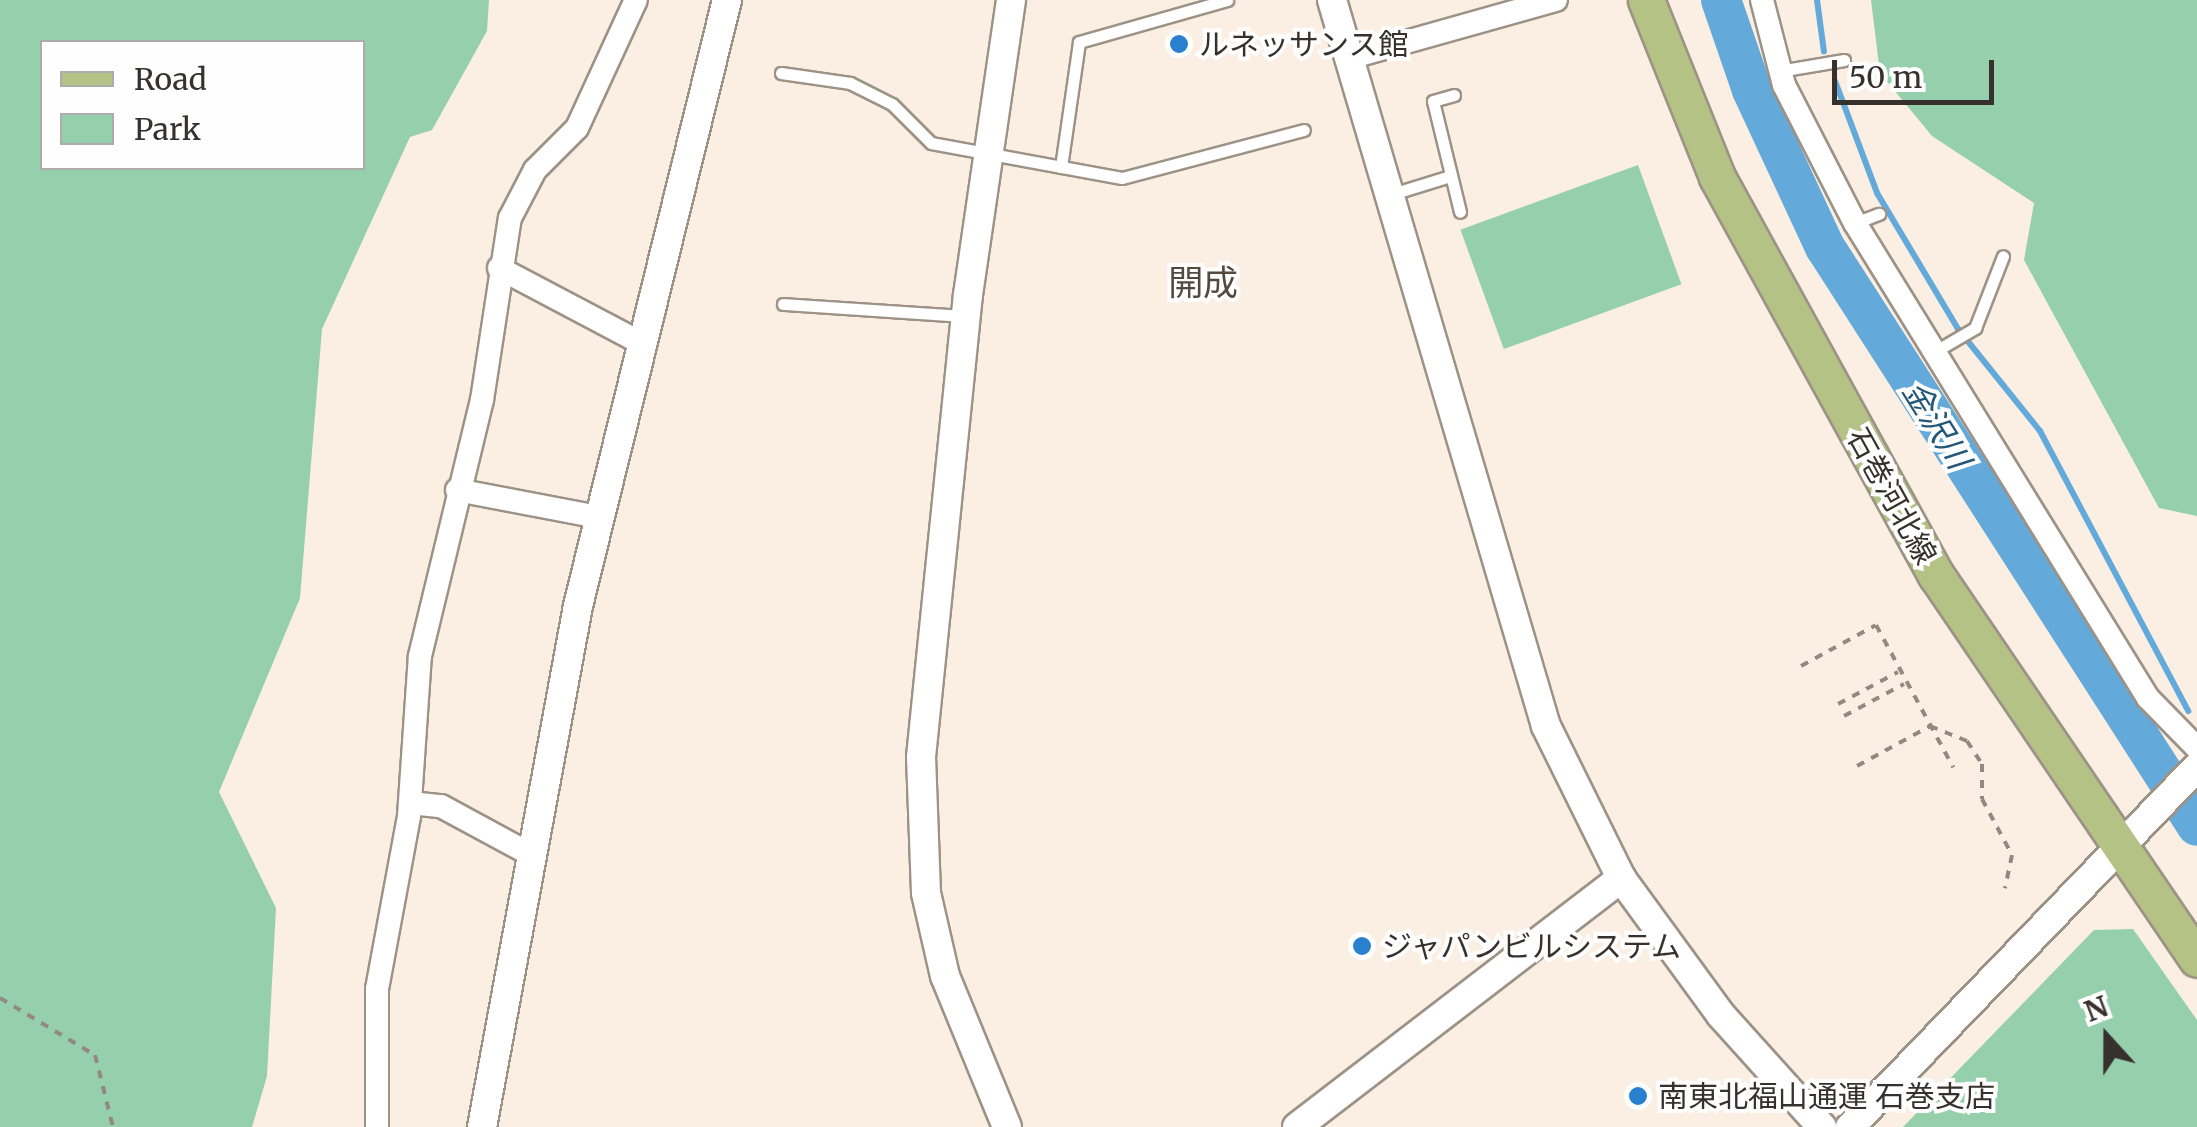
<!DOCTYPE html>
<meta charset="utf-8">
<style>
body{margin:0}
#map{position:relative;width:2197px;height:1127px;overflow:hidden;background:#faefe2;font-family:Merriweather,"Noto Sans JP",serif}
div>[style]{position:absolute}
.green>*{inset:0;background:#95cfab;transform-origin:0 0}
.stream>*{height:6px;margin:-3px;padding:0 3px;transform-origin:3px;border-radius:3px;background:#63a9d9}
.river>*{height:40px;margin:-20px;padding:0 20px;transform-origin:20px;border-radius:20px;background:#63a9d9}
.path>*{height:4px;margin-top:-2px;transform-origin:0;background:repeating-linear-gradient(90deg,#928a81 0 8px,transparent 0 16px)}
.roads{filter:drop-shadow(2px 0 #9d9286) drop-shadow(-2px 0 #9d9286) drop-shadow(0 2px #9d9286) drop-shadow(0 -2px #9d9286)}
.service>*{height:11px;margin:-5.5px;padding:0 5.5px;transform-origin:5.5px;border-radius:5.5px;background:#fff}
.minor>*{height:22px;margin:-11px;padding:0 11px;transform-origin:11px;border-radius:11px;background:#fff}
.tertiary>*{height:28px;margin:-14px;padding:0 14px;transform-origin:14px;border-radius:14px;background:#fff}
.primary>*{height:35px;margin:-17.5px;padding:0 17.5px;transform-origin:17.5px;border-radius:17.5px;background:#b4c286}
.dots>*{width:28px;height:28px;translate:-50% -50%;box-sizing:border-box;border:5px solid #fefefe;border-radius:50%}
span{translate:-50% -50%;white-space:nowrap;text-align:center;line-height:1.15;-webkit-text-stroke:8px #fefefe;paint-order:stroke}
.poi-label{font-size:30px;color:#36312c}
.left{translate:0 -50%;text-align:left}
.street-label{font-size:30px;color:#36312c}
.water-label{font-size:32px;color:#235778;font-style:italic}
.quarter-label{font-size:35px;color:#534a3f}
.legend{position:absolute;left:40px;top:40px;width:325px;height:130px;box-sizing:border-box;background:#fefefe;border:2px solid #aeacaa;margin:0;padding:12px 18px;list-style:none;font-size:30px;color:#36312c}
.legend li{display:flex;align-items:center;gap:20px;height:50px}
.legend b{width:50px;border:2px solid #aeacaa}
.north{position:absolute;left:2057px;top:987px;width:100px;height:100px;-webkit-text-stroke:8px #fefefe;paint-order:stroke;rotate:339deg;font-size:28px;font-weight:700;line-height:40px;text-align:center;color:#36312c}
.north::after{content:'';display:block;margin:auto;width:35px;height:45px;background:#36312c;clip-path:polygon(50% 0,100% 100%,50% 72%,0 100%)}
.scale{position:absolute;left:1832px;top:60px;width:162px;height:45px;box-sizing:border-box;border:5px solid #36312c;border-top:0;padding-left:12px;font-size:30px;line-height:35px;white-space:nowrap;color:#36312c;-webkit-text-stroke:8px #fefefe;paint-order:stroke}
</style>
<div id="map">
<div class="green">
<i style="clip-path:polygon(evenodd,0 0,489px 0,487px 31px,432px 130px,410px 137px,322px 329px,300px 598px,219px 792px,276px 908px,267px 1076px,252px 1127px,0 1127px,0 0,42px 42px,362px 42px,362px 168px,42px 168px,42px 42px)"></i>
<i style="clip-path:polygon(1871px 0,2197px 0,2197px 516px,2159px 508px,2024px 260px,2034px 203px,1932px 136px,1880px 73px)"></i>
<i style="left:1638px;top:165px;width:127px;height:189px;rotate:70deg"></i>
<i style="clip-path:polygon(2133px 929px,2197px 1020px,2197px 1127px,1903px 1127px,2094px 930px)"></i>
</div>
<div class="stream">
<i style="left:1817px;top:0;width:52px;rotate:82.3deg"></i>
<i style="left:1835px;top:81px;width:120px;rotate:69.4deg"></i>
<i style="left:1877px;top:193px;width:158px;rotate:59.2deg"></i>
<i style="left:1958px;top:329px;width:131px;rotate:51.2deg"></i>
<i style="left:2040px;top:431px;width:317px;rotate:62.1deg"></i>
</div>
<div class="river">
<i style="left:1721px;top:0;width:95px;rotate:71deg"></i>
<i style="left:1752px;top:90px;width:173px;rotate:65.1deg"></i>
<i style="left:1825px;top:247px;width:688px;rotate:57.28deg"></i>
</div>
<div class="path">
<i style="left:1801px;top:666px;width:85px;rotate:-28.7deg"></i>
<i style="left:1876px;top:625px;width:162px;rotate:61.5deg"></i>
<i style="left:1838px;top:704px;width:68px;rotate:-28.1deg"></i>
<i style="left:1844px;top:716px;width:68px;rotate:-28.1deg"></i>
<i style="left:1857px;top:766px;width:83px;rotate:-28.7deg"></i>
<i style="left:1930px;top:726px;width:40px;rotate:22deg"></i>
<i style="left:1967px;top:741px;width:27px;rotate:57deg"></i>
<i style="left:1982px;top:764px;width:35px;rotate:90deg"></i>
<i style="left:1982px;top:799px;width:64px;rotate:61.8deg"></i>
<i style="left:2012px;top:855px;width:34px;rotate:102deg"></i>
<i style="left:0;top:998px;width:111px;rotate:31deg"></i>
<i style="left:95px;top:1055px;width:74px;rotate:76deg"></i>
</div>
<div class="roads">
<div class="service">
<i style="left:1779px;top:71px;width:66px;rotate:-9.6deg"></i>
<i style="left:781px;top:73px;width:70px;rotate:8.2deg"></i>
<i style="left:850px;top:83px;width:47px;rotate:26.6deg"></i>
<i style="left:892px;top:104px;width:55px;rotate:45deg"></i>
<i style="left:931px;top:143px;width:194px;rotate:10.4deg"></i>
<i style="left:1122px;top:178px;width:188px;rotate:-14.8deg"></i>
<i style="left:1454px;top:95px;width:22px;rotate:164deg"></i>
<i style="left:1433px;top:101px;width:114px;rotate:76.3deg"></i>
<i style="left:1061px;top:167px;width:126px;rotate:-81.8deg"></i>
<i style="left:1079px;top:42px;width:154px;rotate:-15.8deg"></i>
<i style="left:1392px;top:194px;width:61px;rotate:-17.2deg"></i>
<i style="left:1855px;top:223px;width:26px;rotate:-21deg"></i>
<i style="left:783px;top:304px;width:183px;rotate:3.8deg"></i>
<i style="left:1934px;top:352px;width:48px;rotate:-30.3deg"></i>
<i style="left:1975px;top:328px;width:77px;rotate:-68.7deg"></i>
</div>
<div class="minor">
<i style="left:1762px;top:0;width:88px;rotate:75.5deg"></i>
<i style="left:1784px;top:85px;width:155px;rotate:62.8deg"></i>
<i style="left:1855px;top:223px;width:558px;rotate:58.33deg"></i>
<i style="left:2148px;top:698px;width:70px;rotate:45.6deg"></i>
<i style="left:1349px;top:58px;width:215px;rotate:-15.7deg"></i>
<i style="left:499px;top:268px;width:163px;rotate:27.8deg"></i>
<i style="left:457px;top:490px;width:145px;rotate:10.8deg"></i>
<i style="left:410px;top:803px;width:31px;rotate:6deg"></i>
<i style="left:441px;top:806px;width:99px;rotate:28.4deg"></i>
<i style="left:377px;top:1127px;width:138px;rotate:-90deg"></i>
<i style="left:377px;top:989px;width:176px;rotate:-79.5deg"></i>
<i style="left:409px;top:816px;width:160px;rotate:-86.1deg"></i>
<i style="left:420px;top:656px;width:263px;rotate:-76.4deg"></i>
<i style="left:482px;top:400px;width:184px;rotate:-81.3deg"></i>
<i style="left:510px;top:218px;width:54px;rotate:-62.5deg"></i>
<i style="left:535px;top:170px;width:59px;rotate:-45deg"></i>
<i style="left:577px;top:128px;width:141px;rotate:-65.3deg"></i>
</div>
<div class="tertiary">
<i style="left:1332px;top:0;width:757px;rotate:73.58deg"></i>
<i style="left:1546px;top:726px;width:169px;rotate:63.7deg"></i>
<i style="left:1621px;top:878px;width:170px;rotate:53.9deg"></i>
<i style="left:1721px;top:1015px;width:151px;rotate:48deg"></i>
<i style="left:482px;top:1127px;width:530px;rotate:-79.56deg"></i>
<i style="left:578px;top:606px;width:624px;rotate:-76.19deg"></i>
<i style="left:1007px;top:1127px;width:163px;rotate:-112.3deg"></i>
<i style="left:945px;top:976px;width:85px;rotate:-102.9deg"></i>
<i style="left:926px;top:893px;width:136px;rotate:-92.1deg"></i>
<i style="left:921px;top:757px;width:464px;rotate:-84.2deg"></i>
<i style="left:968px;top:295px;width:298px;rotate:-81.7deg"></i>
<i style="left:1297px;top:1127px;width:409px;rotate:-37.5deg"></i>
<i style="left:1850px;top:1127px;width:500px;rotate:-46.05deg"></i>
</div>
<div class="primary">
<i style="left:1646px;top:0;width:191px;rotate:68.1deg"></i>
<i style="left:1717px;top:177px;width:454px;rotate:61.2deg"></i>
<i style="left:1936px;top:575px;width:464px;rotate:55.8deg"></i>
</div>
</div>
<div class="dots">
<i style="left:1179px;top:44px;background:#2980ce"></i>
<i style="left:1362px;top:946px;background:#2980ce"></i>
<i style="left:1638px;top:1096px;background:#2980ce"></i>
</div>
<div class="poi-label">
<span class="left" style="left:1199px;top:44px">ルネッサンス館</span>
<span class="left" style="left:1382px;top:946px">ジャパンビルシステム</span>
<span class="left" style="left:1658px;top:1096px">南東北福山通運 石巻支店</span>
</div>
<div class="street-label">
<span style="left:1892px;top:496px;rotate:61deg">石巻河北線</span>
</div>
<div class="water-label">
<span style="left:1936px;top:425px;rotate:58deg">金沢川</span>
</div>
<div class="quarter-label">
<span style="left:1203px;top:283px">開成</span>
</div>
<ul class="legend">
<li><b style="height:12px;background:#b4c286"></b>Road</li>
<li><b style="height:28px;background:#95cfab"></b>Park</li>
</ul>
<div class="north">N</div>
<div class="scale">50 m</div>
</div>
